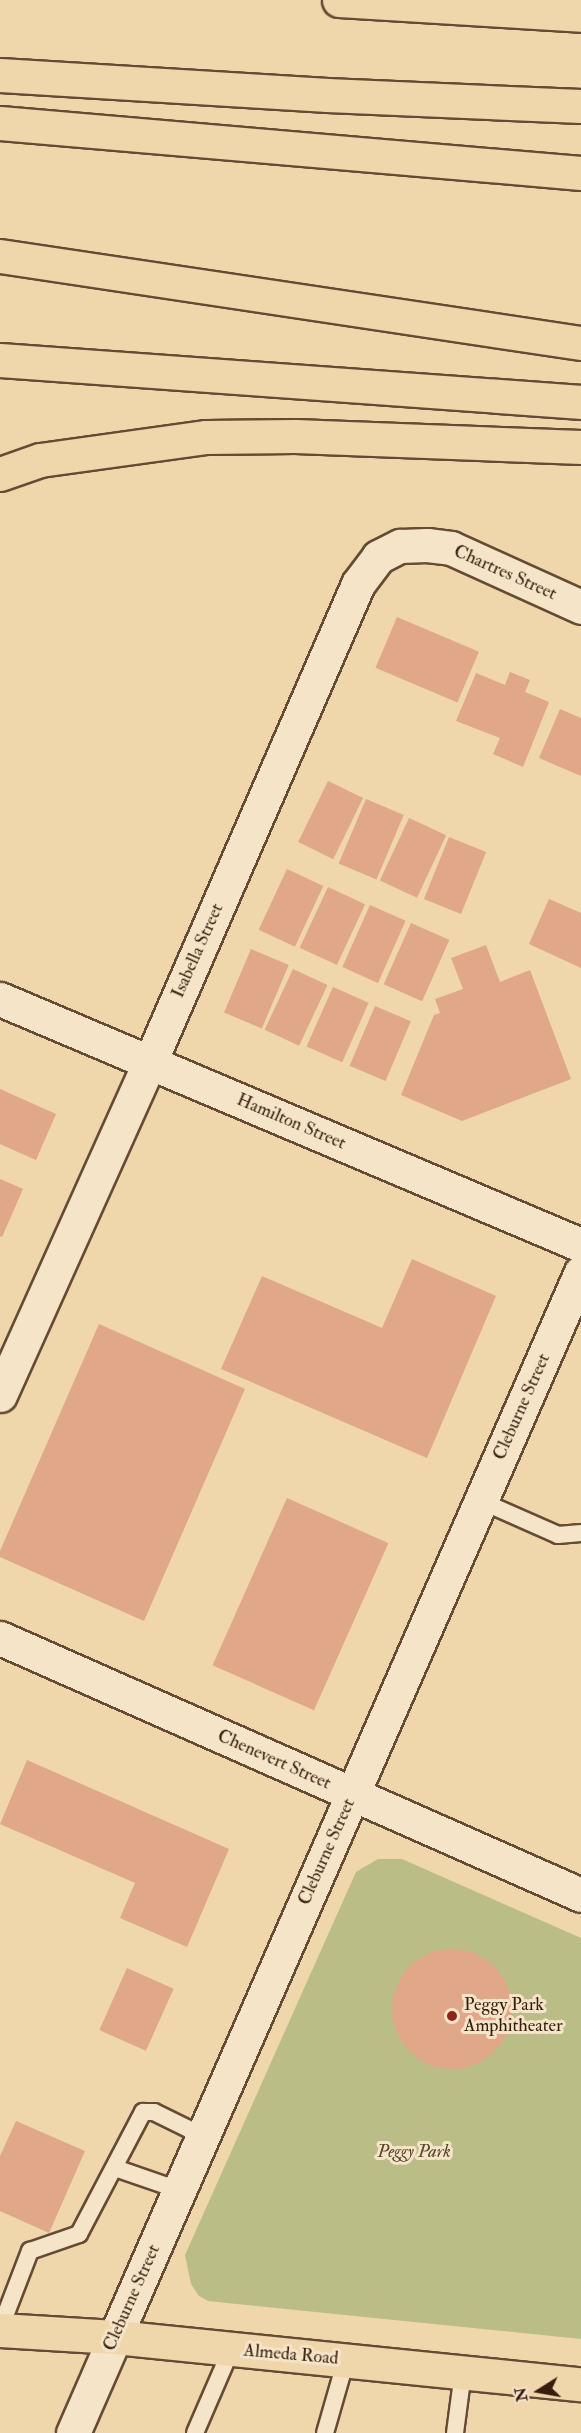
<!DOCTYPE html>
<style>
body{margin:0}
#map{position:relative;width:581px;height:2433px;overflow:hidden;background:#efd6ab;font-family:"IM FELL Double Pica",serif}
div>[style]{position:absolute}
.green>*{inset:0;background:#bbbd87}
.building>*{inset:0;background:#e0a789;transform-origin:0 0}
.round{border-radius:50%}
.roads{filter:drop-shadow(2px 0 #654b34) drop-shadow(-2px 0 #654b34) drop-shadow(0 2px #654b34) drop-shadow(0 -2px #654b34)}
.service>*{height:16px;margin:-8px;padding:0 8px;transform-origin:8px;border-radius:8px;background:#f5e4c8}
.minor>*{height:33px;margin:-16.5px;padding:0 16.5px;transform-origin:16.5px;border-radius:16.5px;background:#f5e4c8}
.secondary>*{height:33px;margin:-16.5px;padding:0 16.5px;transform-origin:16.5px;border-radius:16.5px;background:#f5e4c8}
.primary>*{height:33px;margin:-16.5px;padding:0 16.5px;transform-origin:16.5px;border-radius:16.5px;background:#efd6ab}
.motorway>*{height:33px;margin:-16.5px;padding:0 16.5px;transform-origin:16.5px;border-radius:16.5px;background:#efd6ab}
.dots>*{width:16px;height:16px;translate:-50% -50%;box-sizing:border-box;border:3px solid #f5e4c8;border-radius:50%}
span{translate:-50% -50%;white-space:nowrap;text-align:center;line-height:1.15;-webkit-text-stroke:6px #f5e4c8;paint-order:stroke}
.street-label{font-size:18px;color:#371d0d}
.poi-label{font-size:18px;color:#371d0d}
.left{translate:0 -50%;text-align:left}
.park-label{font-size:18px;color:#58452c;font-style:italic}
.north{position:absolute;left:509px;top:2361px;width:60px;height:60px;-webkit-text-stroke:4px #f5e4c8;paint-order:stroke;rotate:259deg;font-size:16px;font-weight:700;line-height:24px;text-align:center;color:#371d0d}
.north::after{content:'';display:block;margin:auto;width:21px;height:27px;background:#371d0d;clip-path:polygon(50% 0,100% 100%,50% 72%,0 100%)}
</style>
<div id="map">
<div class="green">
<i style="clip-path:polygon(378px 1859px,402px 1859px,581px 1938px,581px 2339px,208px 2301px,199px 2296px,191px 2284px,185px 2255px,356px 1872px)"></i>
</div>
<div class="building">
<i style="left:397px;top:617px;width:89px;height:55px;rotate:23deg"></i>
<i style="clip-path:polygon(510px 672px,530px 680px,525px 692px,549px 702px,523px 767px,493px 754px,500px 738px,456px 721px,476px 673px,505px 685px)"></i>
<i style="clip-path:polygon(560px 709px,581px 718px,581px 776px,539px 758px)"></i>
<i style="left:328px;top:781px;width:39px;height:68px;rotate:26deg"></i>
<i style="left:366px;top:799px;width:41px;height:70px;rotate:23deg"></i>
<i style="left:409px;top:818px;width:41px;height:69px;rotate:25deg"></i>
<i style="left:449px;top:837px;width:40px;height:67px;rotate:22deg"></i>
<i style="left:287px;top:869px;width:40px;height:67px;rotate:25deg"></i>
<i style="left:328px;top:887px;width:41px;height:67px;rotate:25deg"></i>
<i style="clip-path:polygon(549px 899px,581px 913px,581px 968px,529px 944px)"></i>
<i style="left:370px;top:905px;width:39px;height:68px;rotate:24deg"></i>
<i style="left:411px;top:923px;width:42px;height:67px;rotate:24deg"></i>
<i style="clip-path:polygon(486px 945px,500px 982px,530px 970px,571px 1079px,462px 1121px,401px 1095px,434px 1015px,440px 1013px,435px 999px,463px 989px,451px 958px)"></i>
<i style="left:251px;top:949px;width:41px;height:69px;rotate:23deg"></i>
<i style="left:293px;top:969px;width:38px;height:67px;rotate:25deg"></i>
<i style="left:333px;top:987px;width:39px;height:65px;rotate:24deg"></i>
<i style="left:375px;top:1006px;width:39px;height:65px;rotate:23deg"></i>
<i style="clip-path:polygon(0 1089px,56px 1114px,36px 1160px,0 1144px)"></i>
<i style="clip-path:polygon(0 1179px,23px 1189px,2px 1237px,0 1236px)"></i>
<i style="clip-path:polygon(412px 1259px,496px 1296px,427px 1458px,221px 1369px,262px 1276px,382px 1328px)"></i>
<i style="clip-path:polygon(99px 1324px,245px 1389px,144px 1621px,0 1557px,0 1551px)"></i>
<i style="left:287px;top:1498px;width:111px;height:183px;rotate:24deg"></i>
<i style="clip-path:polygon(27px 1760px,229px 1849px,187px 1947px,120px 1918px,135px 1883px,0 1824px)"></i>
<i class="round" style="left:392px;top:1949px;width:120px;height:120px"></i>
<i style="left:127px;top:1968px;width:51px;height:68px;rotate:24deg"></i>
<i style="clip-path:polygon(16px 2121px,85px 2151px,49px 2233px,0 2211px,0 2156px)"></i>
</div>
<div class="roads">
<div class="service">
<i style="left:481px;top:1501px;width:84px;rotate:23.8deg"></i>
<i style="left:558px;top:1535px;width:23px;rotate:-5deg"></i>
<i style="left:115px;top:2168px;width:68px;rotate:19deg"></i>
<i style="left:0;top:2329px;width:84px;rotate:-69deg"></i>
<i style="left:30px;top:2251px;width:52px;rotate:-19.1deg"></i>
<i style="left:79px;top:2234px;width:138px;rotate:-62.3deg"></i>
<i style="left:143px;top:2112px;width:11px"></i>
<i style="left:154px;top:2112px;width:55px;rotate:26.1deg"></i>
<i style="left:195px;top:2433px;width:90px;rotate:-66.6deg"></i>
<i style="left:325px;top:2433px;width:76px;rotate:-74deg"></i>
<i style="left:455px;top:2433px;width:62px;rotate:-82.5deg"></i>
</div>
<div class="minor">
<i style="left:0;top:999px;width:631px;rotate:22.95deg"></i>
<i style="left:0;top:1395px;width:365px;rotate:-65.8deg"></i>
<i style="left:150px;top:1062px;width:521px;rotate:-66.48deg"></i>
<i style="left:358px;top:584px;width:34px;rotate:-53deg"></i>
<i style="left:378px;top:557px;width:25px;rotate:-27deg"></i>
<i style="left:400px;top:546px;width:27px;rotate:-2deg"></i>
<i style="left:427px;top:545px;width:24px;rotate:7deg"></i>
<i style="left:451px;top:548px;width:143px;rotate:24.4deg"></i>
<i style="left:0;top:1638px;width:635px;rotate:23.86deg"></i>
<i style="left:73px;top:2433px;width:105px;rotate:-66.4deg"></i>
</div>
<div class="secondary">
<i style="left:115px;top:2337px;width:1162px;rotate:-66.37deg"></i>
</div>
<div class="primary">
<i style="left:0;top:2330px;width:115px;rotate:3.5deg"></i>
<i style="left:115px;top:2337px;width:468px;rotate:5.8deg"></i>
</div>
<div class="motorway">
<i style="left:339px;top:0;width:242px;rotate:3.5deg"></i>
<i style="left:0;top:75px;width:328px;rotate:3.5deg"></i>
<i style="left:327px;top:95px;width:254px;rotate:2.5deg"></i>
<i style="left:0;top:123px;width:583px;rotate:4.92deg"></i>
<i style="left:0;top:256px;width:587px;rotate:8.52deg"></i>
<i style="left:0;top:360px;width:583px;rotate:4.13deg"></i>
<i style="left:0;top:474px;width:42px;rotate:-19.3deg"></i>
<i style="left:40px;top:460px;width:168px;rotate:-7.9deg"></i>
<i style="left:206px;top:437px;width:89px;rotate:-0.6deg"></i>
<i style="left:295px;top:436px;width:286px;rotate:2.2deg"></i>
</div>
</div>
<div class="dots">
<i style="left:452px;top:2016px;background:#8f2418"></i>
</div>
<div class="street-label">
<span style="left:505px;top:573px;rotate:24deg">Chartres Street</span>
<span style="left:198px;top:951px;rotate:-66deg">Isabella Street</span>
<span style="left:291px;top:1122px;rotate:23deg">Hamilton Street</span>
<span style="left:522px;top:1407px;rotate:-66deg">Cleburne Street</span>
<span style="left:274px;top:1760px;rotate:24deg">Chenevert Street</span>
<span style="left:327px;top:1852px;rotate:-66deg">Cleburne Street</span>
<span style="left:132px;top:2298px;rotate:-66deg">Cleburne Street</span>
<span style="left:291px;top:2355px;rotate:5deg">Almeda Road</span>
</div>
<div class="poi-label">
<span class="left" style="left:464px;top:2016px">Peggy Park<br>Amphitheater</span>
</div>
<div class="park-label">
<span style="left:414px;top:2152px">Peggy Park</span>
</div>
<div class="north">N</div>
</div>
